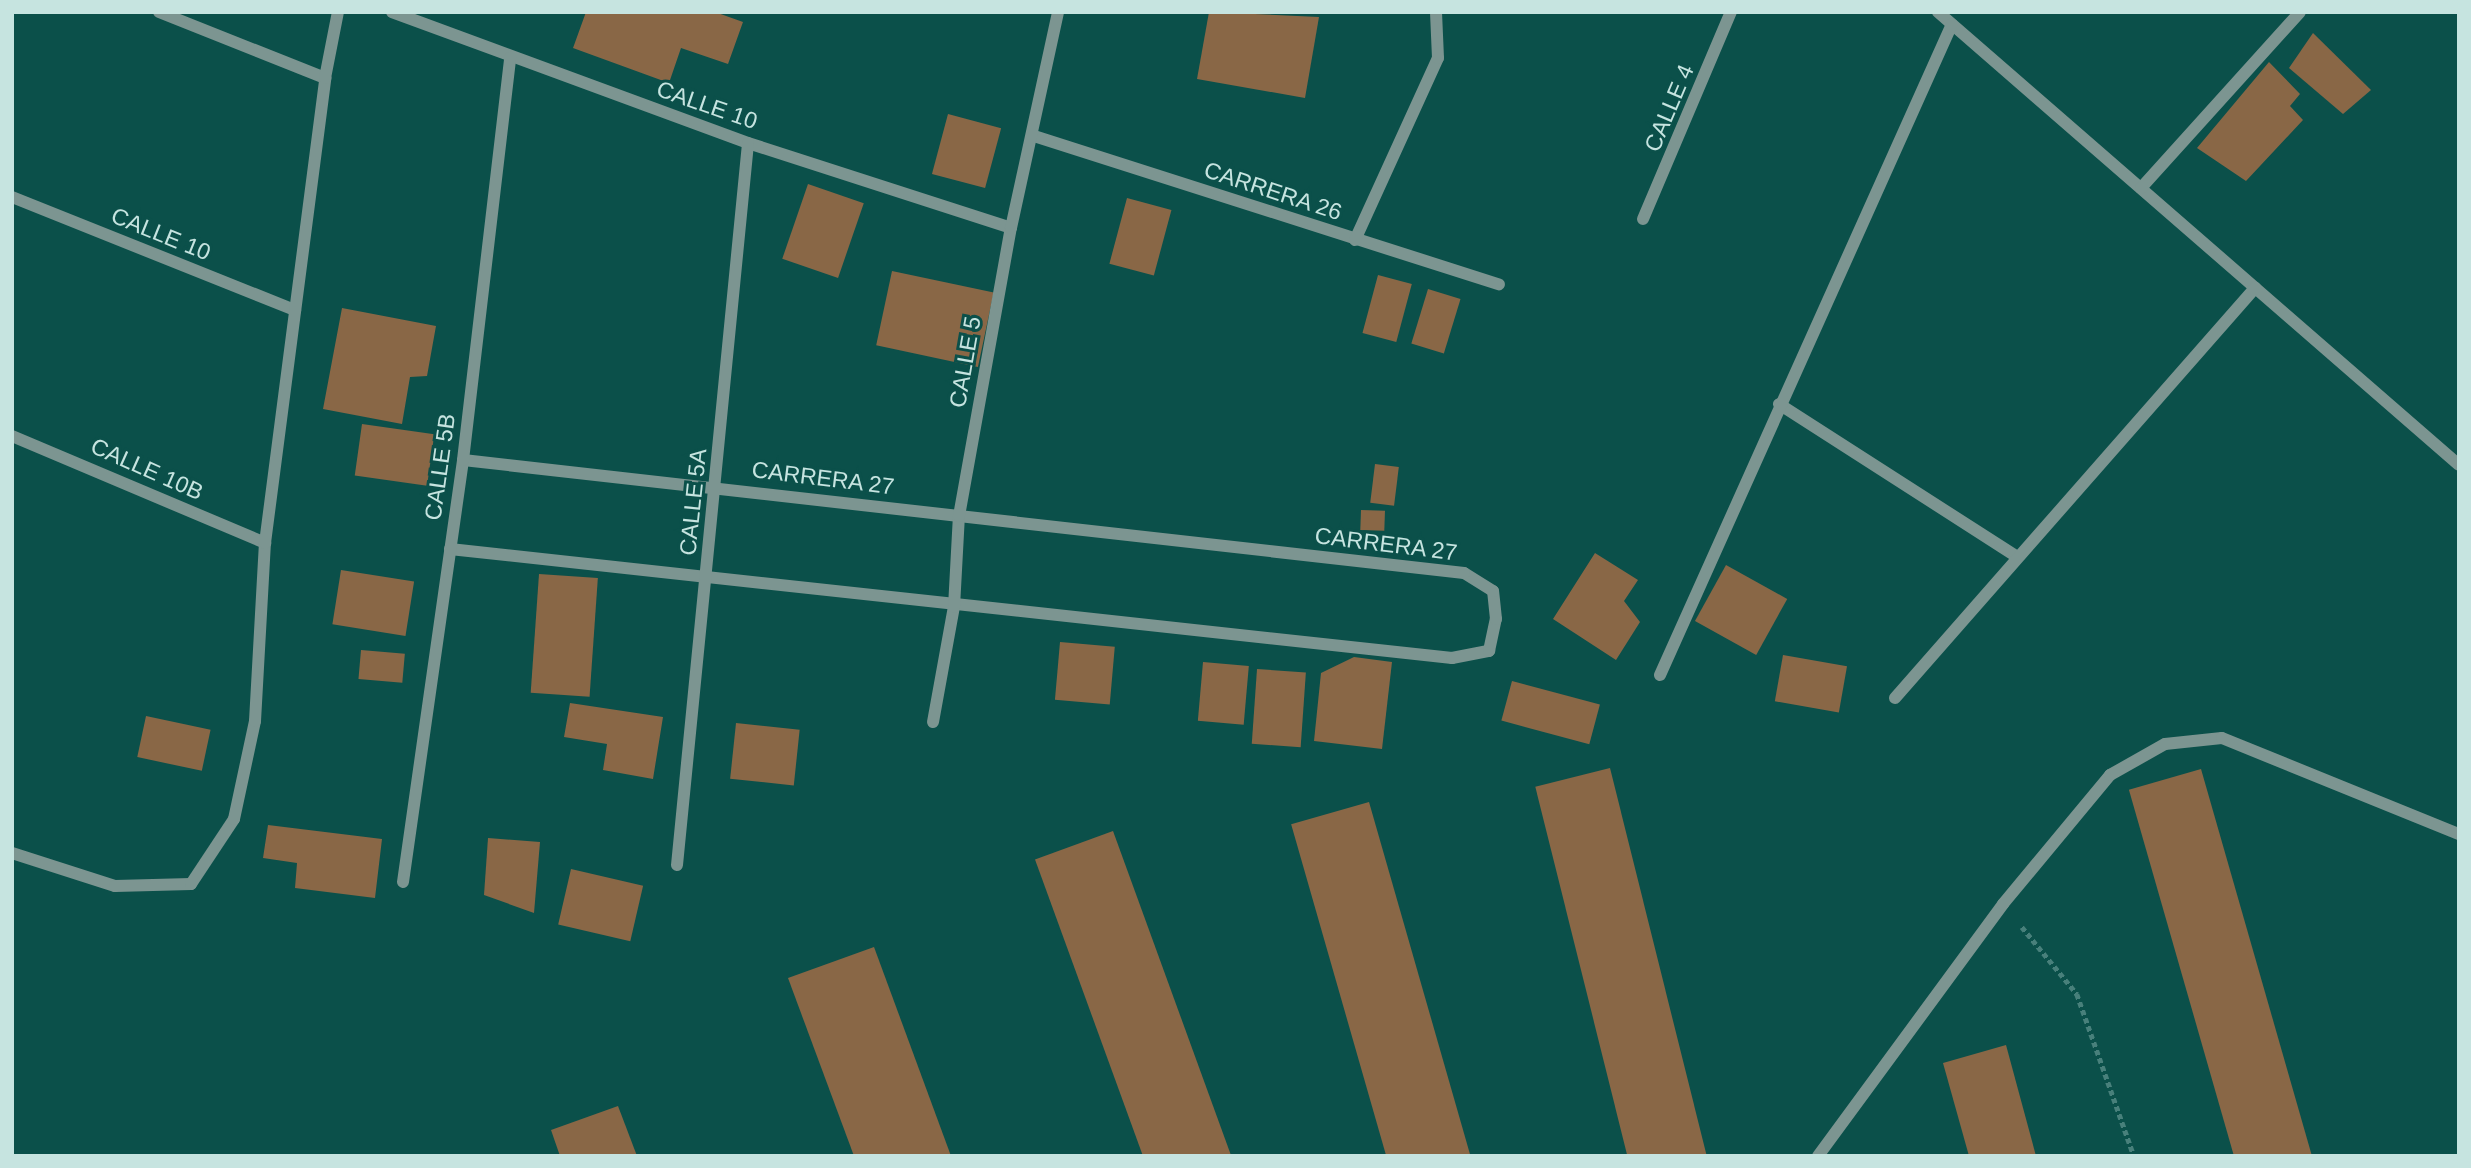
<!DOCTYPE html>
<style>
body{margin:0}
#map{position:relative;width:2471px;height:1168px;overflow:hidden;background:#0b504a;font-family:Arial,sans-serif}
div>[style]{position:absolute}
.building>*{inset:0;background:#896746;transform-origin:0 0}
.path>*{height:4.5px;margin-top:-2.25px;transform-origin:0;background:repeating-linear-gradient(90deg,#48807b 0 5px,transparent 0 8.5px)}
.minor>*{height:12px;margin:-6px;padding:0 6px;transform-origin:6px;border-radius:6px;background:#7c9591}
span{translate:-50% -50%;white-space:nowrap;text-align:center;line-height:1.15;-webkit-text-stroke:6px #0b504a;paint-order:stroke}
.street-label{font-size:23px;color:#c6e4e0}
.frame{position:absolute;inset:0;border:14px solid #c6e4e0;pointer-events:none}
</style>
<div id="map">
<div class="building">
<i style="clip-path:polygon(586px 12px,715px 12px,743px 22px,728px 64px,681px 48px,669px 83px,573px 48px)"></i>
<i style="clip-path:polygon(1209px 12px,1319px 17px,1305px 98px,1197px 79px)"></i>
<i style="clip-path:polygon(2313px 33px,2371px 90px,2343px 114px,2289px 68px)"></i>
<i style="clip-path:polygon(2269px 62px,2300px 94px,2290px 106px,2303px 120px,2246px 181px,2197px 148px)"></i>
<i style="left:948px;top:114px;width:55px;height:62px;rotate:15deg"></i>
<i style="left:808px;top:184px;width:59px;height:79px;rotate:19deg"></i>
<i style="left:1127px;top:198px;width:46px;height:68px;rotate:15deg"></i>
<i style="left:892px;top:271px;width:104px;height:76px;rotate:12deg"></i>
<i style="left:1378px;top:275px;width:35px;height:60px;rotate:15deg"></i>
<i style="left:1428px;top:289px;width:34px;height:57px;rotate:17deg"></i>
<i style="clip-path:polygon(342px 308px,436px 326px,427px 376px,410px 377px,402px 424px,323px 409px)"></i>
<i style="left:362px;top:424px;width:73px;height:52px;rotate:8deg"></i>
<i style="left:1375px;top:464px;width:24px;height:39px;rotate:7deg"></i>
<i style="left:1361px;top:510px;width:24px;height:20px;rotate:2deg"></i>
<i style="clip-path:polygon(1595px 553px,1638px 580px,1624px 601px,1640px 622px,1616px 660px,1553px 619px)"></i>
<i style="left:1726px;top:565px;width:70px;height:64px;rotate:29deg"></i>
<i style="left:341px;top:570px;width:74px;height:55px;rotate:9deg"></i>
<i style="left:539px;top:574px;width:59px;height:119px;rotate:4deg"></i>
<i style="left:1060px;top:642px;width:55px;height:58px;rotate:5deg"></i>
<i style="left:361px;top:650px;width:44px;height:29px;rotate:5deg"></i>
<i style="left:1783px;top:655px;width:65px;height:47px;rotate:10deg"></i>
<i style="clip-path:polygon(1354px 657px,1392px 662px,1382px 749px,1314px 741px,1321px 673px)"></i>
<i style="left:1203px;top:662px;width:46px;height:59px;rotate:5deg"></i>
<i style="left:1257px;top:669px;width:49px;height:75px;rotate:4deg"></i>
<i style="left:1512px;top:681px;width:91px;height:41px;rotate:15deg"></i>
<i style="clip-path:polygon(570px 703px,663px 717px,653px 779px,603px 770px,607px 744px,564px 737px)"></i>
<i style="left:146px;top:716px;width:66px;height:42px;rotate:12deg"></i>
<i style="left:736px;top:723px;width:64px;height:56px;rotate:6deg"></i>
<i style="left:1610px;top:768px;width:400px;height:77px;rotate:76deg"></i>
<i style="left:2201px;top:769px;width:402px;height:75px;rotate:74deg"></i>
<i style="left:1369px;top:802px;width:368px;height:81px;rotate:74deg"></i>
<i style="clip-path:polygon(268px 825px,382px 839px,375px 898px,295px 888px,297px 863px,263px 858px)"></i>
<i style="left:1113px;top:831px;width:346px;height:83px;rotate:70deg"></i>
<i style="clip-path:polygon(488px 838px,540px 842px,534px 913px,484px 895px)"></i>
<i style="left:571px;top:869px;width:74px;height:57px;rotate:13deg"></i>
<i style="clip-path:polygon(874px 947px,951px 1156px,854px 1156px,788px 978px)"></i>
<i style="clip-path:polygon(2006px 1045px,2036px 1156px,1969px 1156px,1943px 1063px)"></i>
<i style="clip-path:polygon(618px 1106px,637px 1156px,560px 1156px,551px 1130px)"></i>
</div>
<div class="path">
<i style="left:2022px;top:927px;width:87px;rotate:50.6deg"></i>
<i style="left:2077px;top:994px;width:172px;rotate:70.6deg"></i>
</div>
<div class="minor">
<i style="left:159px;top:12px;width:179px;rotate:21.7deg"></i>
<i style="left:392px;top:12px;width:379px;rotate:20.2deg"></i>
<i style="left:748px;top:143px;width:276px;rotate:17.9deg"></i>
<i style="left:1938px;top:12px;width:690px;rotate:41.01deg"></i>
<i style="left:1034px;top:136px;width:488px;rotate:17.7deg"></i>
<i style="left:2141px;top:188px;width:237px;rotate:-47.9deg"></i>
<i style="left:12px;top:197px;width:305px;rotate:21.8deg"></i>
<i style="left:1643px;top:219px;width:225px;rotate:-67deg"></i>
<i style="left:1355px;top:240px;width:200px;rotate:-65.5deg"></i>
<i style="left:1438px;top:58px;width:46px;rotate:-92.5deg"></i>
<i style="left:1779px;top:404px;width:283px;rotate:32.7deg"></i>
<i style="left:12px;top:436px;width:275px;rotate:22.9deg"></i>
<i style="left:450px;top:549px;width:1008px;rotate:6.21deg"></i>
<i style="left:1452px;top:658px;width:38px;rotate:-11deg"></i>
<i style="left:1489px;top:651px;width:33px;rotate:-78deg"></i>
<i style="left:1496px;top:619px;width:28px;rotate:-96deg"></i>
<i style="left:1493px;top:591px;width:34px;rotate:-148deg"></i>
<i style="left:1464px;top:573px;width:1007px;rotate:-173.56deg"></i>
<i style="left:1660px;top:675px;width:713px;rotate:-65.84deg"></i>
<i style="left:1895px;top:698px;width:546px;rotate:-48.72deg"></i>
<i style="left:933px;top:722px;width:117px;rotate:-79.7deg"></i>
<i style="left:954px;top:607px;width:91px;rotate:-86.9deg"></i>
<i style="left:959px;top:516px;width:293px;rotate:-79.8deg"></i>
<i style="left:1011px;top:228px;width:221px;rotate:-77.7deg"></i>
<i style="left:12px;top:853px;width:108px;rotate:17.8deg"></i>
<i style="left:115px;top:886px;width:76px;rotate:-1.5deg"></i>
<i style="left:191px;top:884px;width:78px;rotate:-56.5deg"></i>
<i style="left:234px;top:819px;width:100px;rotate:-77.9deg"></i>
<i style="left:255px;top:721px;width:178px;rotate:-86.8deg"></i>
<i style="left:265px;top:543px;width:469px;rotate:-82.6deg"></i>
<i style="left:325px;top:78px;width:67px;rotate:-78.9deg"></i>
<i style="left:677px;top:865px;width:725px;rotate:-84.38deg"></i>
<i style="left:403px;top:882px;width:426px;rotate:-81.9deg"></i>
<i style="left:463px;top:460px;width:405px;rotate:-83.3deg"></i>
<i style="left:1818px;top:1156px;width:313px;rotate:-53.7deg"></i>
<i style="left:2003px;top:904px;width:168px;rotate:-50.3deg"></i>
<i style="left:2110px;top:775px;width:63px;rotate:-29.4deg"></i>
<i style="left:2165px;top:744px;width:57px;rotate:-6deg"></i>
<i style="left:2222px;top:738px;width:256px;rotate:22.1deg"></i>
</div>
<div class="street-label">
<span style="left:707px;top:105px;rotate:19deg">CALLE 10</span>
<span style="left:1669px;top:108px;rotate:-67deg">CALLE 4</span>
<span style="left:1273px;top:191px;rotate:18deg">CARRERA 26</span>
<span style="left:161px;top:234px;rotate:22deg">CALLE 10</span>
<span style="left:965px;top:362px;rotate:-80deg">CALLE 5</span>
<span style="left:440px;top:467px;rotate:-82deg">CALLE 5B</span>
<span style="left:147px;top:469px;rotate:24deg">CALLE 10B</span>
<span style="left:823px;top:478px;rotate:7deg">CARRERA 27</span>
<span style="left:693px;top:502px;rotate:-84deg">CALLE 5A</span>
<span style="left:1386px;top:544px;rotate:7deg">CARRERA 27</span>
</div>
<div class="frame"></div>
</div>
